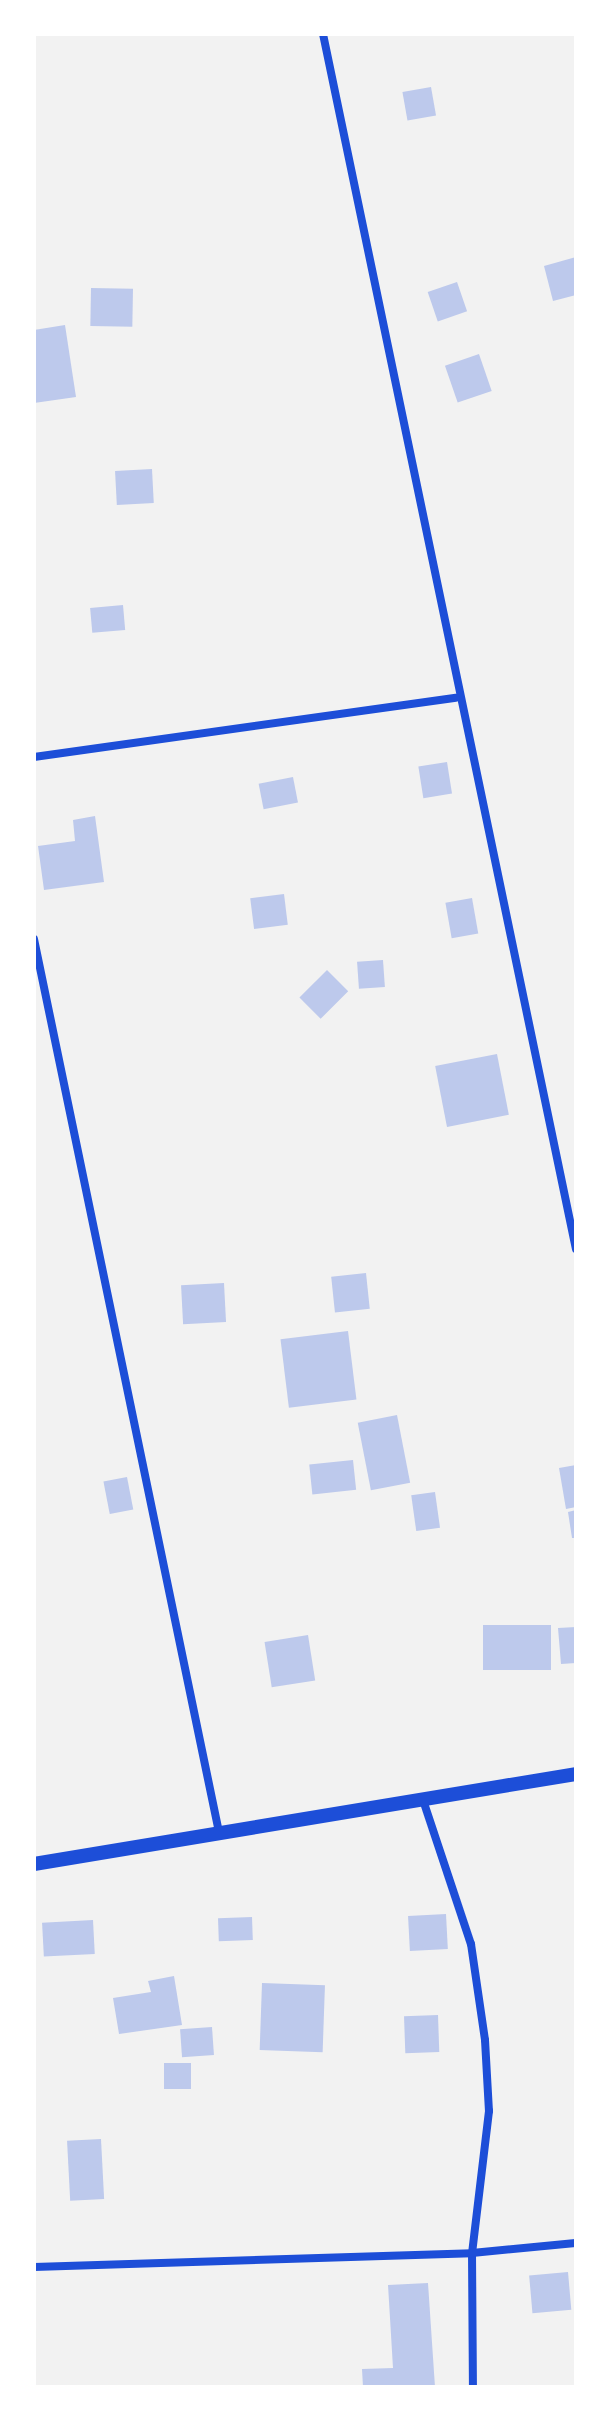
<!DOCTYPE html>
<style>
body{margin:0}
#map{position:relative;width:610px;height:2421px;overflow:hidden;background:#f2f2f2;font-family:"DM Sans",sans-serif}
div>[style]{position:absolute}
.building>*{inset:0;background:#bdc9ec;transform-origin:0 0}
.minor>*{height:8px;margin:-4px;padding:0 4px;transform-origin:4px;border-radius:4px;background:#1d4ed8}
.tertiary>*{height:14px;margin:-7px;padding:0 7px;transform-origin:7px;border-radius:7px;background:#1d4ed8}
span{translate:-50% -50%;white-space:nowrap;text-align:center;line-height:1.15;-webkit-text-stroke:6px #fff;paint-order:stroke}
.frame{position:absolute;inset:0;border:36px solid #fff;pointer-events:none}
</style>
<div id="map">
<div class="building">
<i style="left:431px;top:87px;width:29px;height:29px;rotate:80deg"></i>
<i style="clip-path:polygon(576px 257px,576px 295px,553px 301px,544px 266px)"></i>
<i style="left:457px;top:282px;width:31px;height:31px;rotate:71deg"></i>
<i style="left:91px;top:288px;width:42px;height:38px;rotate:1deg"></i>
<i style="clip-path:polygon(65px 325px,76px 397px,34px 403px,34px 330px)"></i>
<i style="left:479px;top:354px;width:39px;height:36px;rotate:71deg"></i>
<i style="left:152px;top:469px;width:34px;height:37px;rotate:87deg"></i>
<i style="left:123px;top:605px;width:25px;height:33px;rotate:85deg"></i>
<i style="left:447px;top:762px;width:32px;height:29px;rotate:81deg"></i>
<i style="left:293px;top:777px;width:26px;height:35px;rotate:79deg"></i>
<i style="clip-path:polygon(95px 816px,104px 882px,44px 890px,38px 846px,75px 841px,73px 820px)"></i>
<i style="left:284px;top:894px;width:31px;height:34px;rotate:83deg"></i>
<i style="left:472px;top:898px;width:36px;height:27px;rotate:80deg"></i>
<i style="left:383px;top:960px;width:27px;height:26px;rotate:86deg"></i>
<i style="left:327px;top:970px;width:30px;height:39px;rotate:45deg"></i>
<i style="left:497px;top:1054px;width:62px;height:63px;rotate:79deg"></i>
<i style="left:366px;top:1273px;width:36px;height:35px;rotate:84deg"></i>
<i style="left:224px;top:1283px;width:39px;height:43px;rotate:87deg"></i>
<i style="left:348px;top:1331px;width:69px;height:68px;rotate:83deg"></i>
<i style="left:397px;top:1415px;width:69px;height:40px;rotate:79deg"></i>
<i style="left:353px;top:1460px;width:30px;height:44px;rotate:84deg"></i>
<i style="clip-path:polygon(576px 1465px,576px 1507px,566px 1509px,559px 1468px)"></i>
<i style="left:127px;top:1477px;width:33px;height:24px;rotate:79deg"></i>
<i style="left:435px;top:1492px;width:36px;height:24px;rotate:82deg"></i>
<i style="clip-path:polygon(576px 1510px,576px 1538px,572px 1538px,568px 1512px)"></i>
<i style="left:483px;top:1625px;width:68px;height:45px"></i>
<i style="clip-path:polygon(576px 1627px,576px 1663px,561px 1664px,558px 1628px)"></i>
<i style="left:308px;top:1635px;width:46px;height:44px;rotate:81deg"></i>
<i style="left:446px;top:1914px;width:35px;height:38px;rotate:87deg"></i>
<i style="left:252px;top:1917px;width:23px;height:34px;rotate:88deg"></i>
<i style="left:93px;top:1920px;width:34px;height:51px;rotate:87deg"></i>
<i style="clip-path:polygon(174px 1976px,182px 2025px,119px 2034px,113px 1998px,151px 1992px,148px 1981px)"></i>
<i style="left:262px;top:1983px;width:63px;height:67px;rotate:2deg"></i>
<i style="left:438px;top:2015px;width:37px;height:34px;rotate:88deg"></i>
<i style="left:212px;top:2027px;width:28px;height:32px;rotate:86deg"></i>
<i style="left:164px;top:2063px;width:27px;height:26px"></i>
<i style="left:101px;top:2139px;width:60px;height:34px;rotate:87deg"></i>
<i style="left:568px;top:2272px;width:38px;height:39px;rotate:85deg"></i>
<i style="clip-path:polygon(428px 2283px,435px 2387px,363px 2387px,362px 2369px,393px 2368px,388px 2285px)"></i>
</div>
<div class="minor">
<i style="left:323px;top:34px;width:1241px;rotate:78.24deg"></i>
<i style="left:34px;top:757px;width:426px;rotate:-8deg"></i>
<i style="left:34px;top:939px;width:912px;rotate:78.3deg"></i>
<i style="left:424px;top:1803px;width:149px;rotate:71.6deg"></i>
<i style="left:471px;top:1944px;width:97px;rotate:81.7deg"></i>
<i style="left:485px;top:2040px;width:71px;rotate:86.8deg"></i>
<i style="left:489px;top:2111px;width:143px;rotate:96.8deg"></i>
<i style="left:472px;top:2253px;width:134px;rotate:89.6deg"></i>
<i style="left:34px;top:2267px;width:438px;rotate:-1.8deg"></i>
<i style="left:472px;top:2253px;width:104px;rotate:-5.5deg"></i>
</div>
<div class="tertiary">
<i style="left:34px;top:1864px;width:549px;rotate:-9.43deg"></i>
</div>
<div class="frame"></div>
</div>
